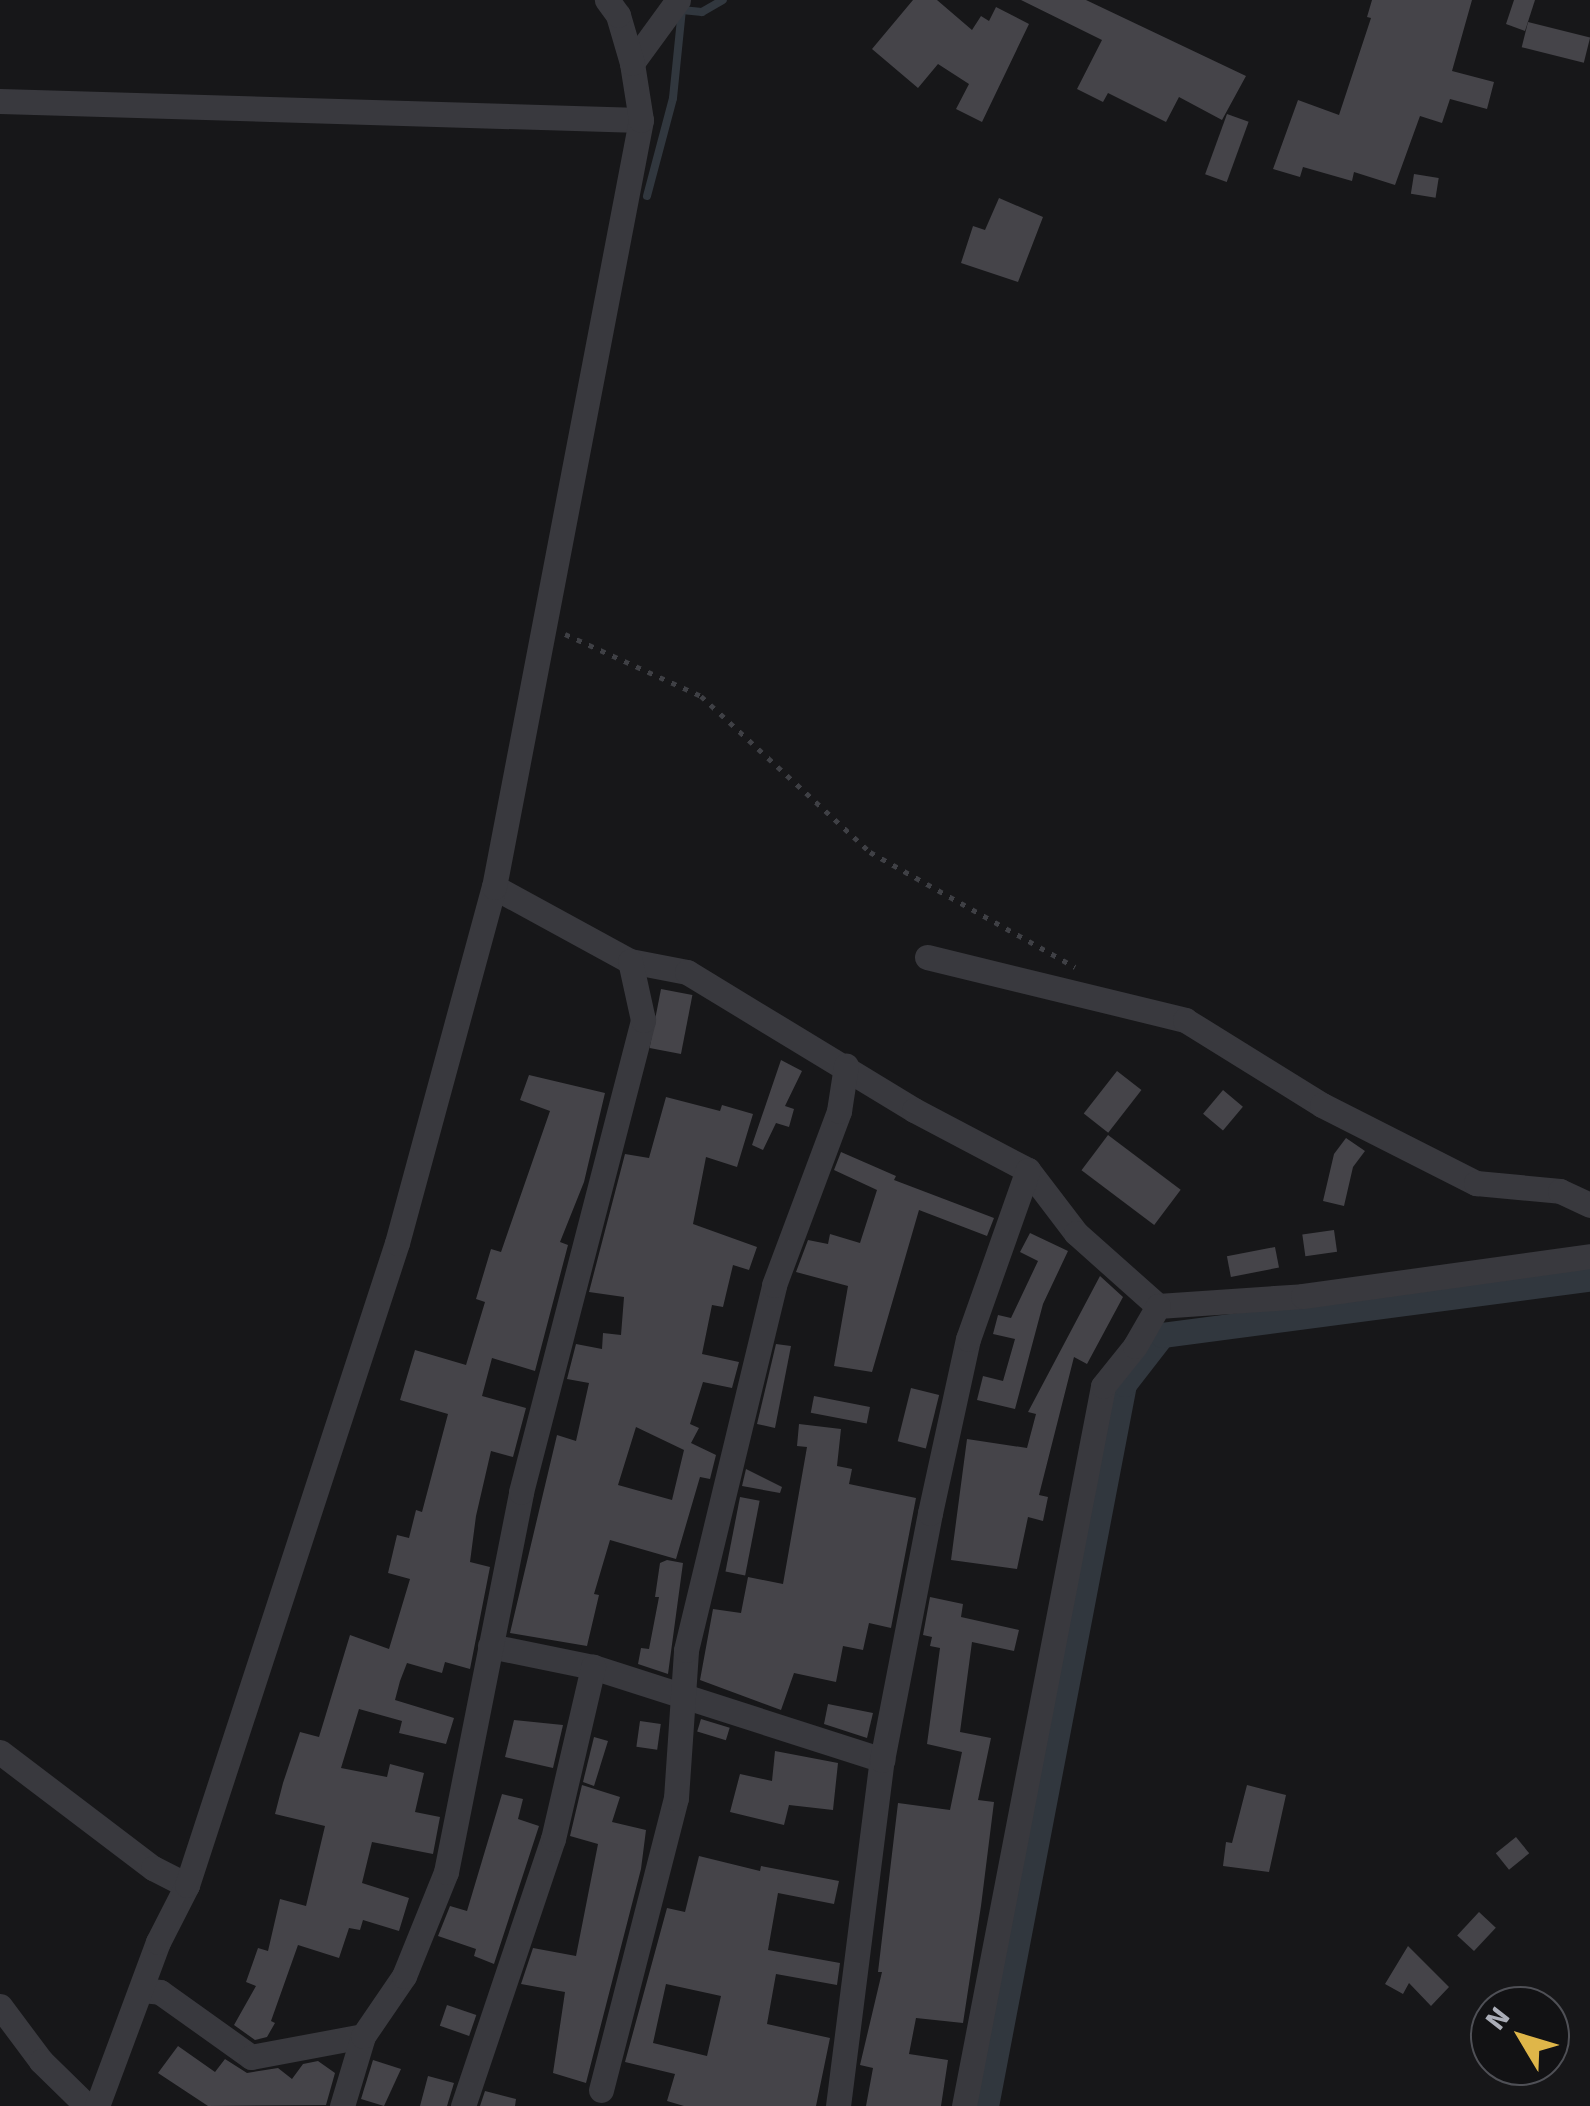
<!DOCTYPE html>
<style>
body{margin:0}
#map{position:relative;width:1590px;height:2106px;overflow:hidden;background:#171719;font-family:Signika,sans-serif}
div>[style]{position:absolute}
.stream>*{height:8px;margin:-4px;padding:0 4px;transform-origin:4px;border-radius:4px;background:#31373e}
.canal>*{height:25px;margin:-12.5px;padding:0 12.5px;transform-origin:12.5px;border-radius:12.5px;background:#31373e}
.building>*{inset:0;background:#454449;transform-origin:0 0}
.path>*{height:5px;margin-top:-2.5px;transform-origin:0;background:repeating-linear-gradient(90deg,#3f4045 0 5px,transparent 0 13px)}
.minor>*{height:25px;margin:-12.5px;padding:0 12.5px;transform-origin:12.5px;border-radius:12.5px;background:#39393e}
span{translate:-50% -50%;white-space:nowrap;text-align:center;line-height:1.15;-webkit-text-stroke:10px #121214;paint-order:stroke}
.north{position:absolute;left:1470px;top:1986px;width:100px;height:100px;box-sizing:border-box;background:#121214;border:2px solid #4f5056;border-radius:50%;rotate:308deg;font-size:28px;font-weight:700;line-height:40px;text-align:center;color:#abaeb8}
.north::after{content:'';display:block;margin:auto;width:35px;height:45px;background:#dfb649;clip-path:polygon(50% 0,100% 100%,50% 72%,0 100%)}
</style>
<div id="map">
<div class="stream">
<i style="left:647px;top:196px;width:101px;rotate:-75.1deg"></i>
<i style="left:673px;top:98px;width:88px;rotate:-84.2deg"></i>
<i style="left:682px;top:10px;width:20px;rotate:6deg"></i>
<i style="left:702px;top:12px;width:24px;rotate:-30deg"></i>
</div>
<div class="canal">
<i style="left:986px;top:2106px;width:735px;rotate:-79.18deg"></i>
<i style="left:1124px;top:1384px;width:62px;rotate:-52.2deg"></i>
<i style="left:1162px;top:1335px;width:432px;rotate:-7.5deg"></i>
</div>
<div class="building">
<i style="clip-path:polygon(913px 0,937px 0,972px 30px,981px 16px,989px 21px,996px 7px,1029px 24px,982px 122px,956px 109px,969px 84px,938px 64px,918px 88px,872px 49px)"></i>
<i style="clip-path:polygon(1021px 0,1086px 0,1246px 76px,1222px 120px,1179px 97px,1166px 122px,1108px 93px,1103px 102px,1077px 89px,1102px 40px)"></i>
<i style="clip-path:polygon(1372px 0,1472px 0,1452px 71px,1494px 82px,1487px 109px,1450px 99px,1442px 123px,1420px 116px,1395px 185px,1354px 172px,1352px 181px,1303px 167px,1300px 177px,1273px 169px,1298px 100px,1339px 115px,1371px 18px,1367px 17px)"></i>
<i style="clip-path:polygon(1514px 0,1535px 0,1525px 31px,1506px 24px)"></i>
<i style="left:1528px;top:22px;width:64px;height:26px;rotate:14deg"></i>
<i style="left:1227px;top:114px;width:23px;height:64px;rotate:20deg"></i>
<i style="left:1414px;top:174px;width:25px;height:20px;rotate:9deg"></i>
<i style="clip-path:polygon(999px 198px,1043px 217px,1018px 282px,961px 263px,973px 226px,985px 230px)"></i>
<i style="left:661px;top:989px;width:32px;height:60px;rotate:11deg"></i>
<i style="clip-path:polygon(781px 1060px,802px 1071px,785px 1106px,794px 1109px,789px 1127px,776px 1123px,763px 1150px,752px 1145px)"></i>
<i style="left:1117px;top:1071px;width:31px;height:54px;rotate:38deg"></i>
<i style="clip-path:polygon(529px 1075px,605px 1093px,584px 1182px,560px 1242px,568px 1245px,535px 1371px,492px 1358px,482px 1396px,526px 1408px,513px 1457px,491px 1451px,476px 1516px,470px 1562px,490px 1567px,470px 1669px,445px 1662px,442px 1673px,407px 1663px,400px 1681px,395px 1700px,454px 1718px,446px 1744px,399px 1733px,402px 1721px,359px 1709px,341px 1768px,387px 1777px,390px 1764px,424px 1773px,415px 1812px,440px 1817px,433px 1854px,372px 1842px,362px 1883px,409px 1898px,399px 1931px,363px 1920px,360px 1930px,349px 1928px,339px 1958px,298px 1945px,271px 2021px,275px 2023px,267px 2037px,255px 2040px,234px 2025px,256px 1986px,246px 1982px,258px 1948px,268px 1951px,280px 1899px,306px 1906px,325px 1826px,275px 1814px,283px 1783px,300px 1732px,319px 1737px,350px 1635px,389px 1649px,410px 1579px,388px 1573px,397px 1535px,409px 1538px,416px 1510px,422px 1512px,448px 1414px,400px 1400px,415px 1350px,466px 1365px,485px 1302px,476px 1299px,491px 1249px,501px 1252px,550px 1111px,520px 1100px)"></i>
<i style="left:1223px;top:1090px;width:26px;height:31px;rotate:40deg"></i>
<i style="clip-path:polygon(evenodd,666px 1097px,720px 1111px,722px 1105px,753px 1114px,737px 1167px,706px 1157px,693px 1224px,757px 1247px,749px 1270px,733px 1265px,723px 1307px,712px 1305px,702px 1354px,739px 1362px,732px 1388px,703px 1382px,690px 1424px,699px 1428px,691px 1443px,716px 1455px,710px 1479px,700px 1477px,676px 1559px,610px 1540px,594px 1594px,599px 1595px,587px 1646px,510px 1633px,557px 1435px,576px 1441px,589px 1383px,567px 1379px,576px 1344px,602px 1349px,603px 1333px,621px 1335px,624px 1297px,589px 1292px,625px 1154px,649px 1158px,666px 1097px,636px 1427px,684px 1450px,672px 1500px,618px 1485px,636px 1427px)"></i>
<i style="left:1108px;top:1135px;width:91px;height:44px;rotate:37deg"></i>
<i style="clip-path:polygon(1346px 1138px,1365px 1151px,1353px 1167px,1344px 1206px,1323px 1201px,1334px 1154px)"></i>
<i style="clip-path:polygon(841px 1152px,896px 1176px,894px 1180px,994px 1218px,987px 1236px,919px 1210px,872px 1372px,834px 1366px,848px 1286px,796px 1272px,808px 1240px,828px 1244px,830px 1234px,860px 1243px,877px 1190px,834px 1170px)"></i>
<i style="left:1334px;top:1230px;width:22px;height:32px;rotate:82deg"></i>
<i style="clip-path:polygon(1030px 1233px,1068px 1251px,1043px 1304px,1015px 1409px,977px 1400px,983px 1376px,1003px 1381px,1015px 1339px,993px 1334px,998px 1315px,1011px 1318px,1038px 1261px,1020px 1252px)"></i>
<i style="left:1275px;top:1247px;width:21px;height:49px;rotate:79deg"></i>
<i style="clip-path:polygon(1100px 1276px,1123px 1297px,1087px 1364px,1074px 1357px,1039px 1495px,1048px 1497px,1043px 1521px,1028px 1517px,1017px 1569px,951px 1560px,967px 1439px,1027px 1448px,1036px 1414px,1028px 1412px)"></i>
<i style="clip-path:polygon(776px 1344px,791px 1346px,775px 1428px,757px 1424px)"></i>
<i style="left:911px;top:1388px;width:29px;height:55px;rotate:14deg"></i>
<i style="left:814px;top:1396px;width:57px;height:17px;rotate:11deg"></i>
<i style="clip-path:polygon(799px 1424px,841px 1429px,837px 1466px,852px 1469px,849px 1484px,916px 1498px,891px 1628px,869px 1623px,863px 1650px,843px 1646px,836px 1682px,794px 1673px,781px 1710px,700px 1680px,713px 1609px,741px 1613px,748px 1577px,783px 1584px,807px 1447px,797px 1446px)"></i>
<i style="clip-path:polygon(746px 1469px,782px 1487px,780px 1493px,742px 1486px)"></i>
<i style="left:740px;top:1497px;width:20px;height:76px;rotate:11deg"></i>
<i style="clip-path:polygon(667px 1560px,683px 1563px,668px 1674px,638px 1664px,641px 1648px,649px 1649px,659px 1597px,655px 1597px,660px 1563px)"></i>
<i style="clip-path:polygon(930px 1597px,963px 1604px,961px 1617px,1019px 1630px,1014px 1651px,972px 1642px,960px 1732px,991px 1738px,978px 1800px,994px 1802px,981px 1906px,963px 2023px,916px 2018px,909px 2054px,948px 2060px,941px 2106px,866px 2106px,873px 2068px,860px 2065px,882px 1972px,878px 1972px,898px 1803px,950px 1810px,962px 1752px,927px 1744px,940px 1648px,930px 1646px,932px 1637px,923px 1635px)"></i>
<i style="clip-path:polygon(828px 1704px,873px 1713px,867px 1738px,824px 1724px)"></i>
<i style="left:701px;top:1719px;width:30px;height:13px;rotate:17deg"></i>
<i style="clip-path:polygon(514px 1720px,563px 1725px,553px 1768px,505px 1757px)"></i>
<i style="left:640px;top:1721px;width:21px;height:26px;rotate:8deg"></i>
<i style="clip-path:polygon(594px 1737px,608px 1741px,594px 1786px,583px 1782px)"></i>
<i style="clip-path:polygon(775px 1751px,838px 1763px,833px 1810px,789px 1805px,784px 1825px,730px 1812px,740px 1774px,772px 1781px)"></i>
<i style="clip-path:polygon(582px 1785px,620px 1797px,612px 1822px,646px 1830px,641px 1869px,586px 2083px,553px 2073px,565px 1992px,521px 1984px,533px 1948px,576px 1956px,598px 1844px,570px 1836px)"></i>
<i style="clip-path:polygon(1247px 1785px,1286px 1795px,1269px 1872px,1223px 1866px,1226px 1842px,1232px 1843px)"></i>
<i style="clip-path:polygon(502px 1794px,523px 1799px,518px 1819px,539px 1826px,494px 1964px,474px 1956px,476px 1949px,438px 1936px,450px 1906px,467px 1911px)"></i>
<i style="left:1516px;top:1837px;width:21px;height:26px;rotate:51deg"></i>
<i style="clip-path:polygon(evenodd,699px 1856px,760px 1871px,761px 1866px,839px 1881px,834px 1904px,778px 1893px,768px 1950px,840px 1963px,837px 1985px,776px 1974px,767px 2024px,830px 2038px,816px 2106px,684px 2106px,667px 2101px,675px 2074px,625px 2062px,667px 1908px,685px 1912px,699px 1856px,666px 1984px,721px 1996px,707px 2056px,653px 2043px,666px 1984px)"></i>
<i style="left:1479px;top:1912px;width:23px;height:32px;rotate:43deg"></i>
<i style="clip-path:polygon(1408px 1946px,1449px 1987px,1431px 2006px,1409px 1983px,1403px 1994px,1385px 1984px)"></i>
<i style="left:447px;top:2005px;width:31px;height:22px;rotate:19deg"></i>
<i style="clip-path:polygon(178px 2046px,215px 2072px,225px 2059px,247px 2073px,278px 2068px,292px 2079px,303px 2064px,318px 2061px,335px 2073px,326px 2105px,208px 2106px,158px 2073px)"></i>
<i style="clip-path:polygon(373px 2060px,401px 2069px,384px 2106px,361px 2099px)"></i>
<i style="clip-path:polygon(428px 2076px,454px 2083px,447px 2106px,420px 2106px)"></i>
<i style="clip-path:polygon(485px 2091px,516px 2099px,515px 2106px,480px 2106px)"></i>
</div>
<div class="path">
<i style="left:565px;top:634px;width:149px;rotate:24.5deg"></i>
<i style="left:701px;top:696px;width:230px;rotate:42.7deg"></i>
<i style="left:870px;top:852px;width:235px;rotate:29.3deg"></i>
</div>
<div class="minor">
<i style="left:632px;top:63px;width:78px;rotate:-53.9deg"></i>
<i style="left:0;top:101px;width:641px;rotate:1.7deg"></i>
<i style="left:494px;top:887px;width:155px;rotate:28.6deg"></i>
<i style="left:630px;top:961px;width:58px;rotate:10.9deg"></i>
<i style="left:687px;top:972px;width:266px;rotate:31.3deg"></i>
<i style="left:914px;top:1110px;width:129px;rotate:27.8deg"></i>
<i style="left:1028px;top:1170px;width:79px;rotate:52.7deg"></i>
<i style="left:1076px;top:1233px;width:110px;rotate:41.7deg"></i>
<i style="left:1158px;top:1306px;width:145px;rotate:-3.9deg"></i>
<i style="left:1303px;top:1296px;width:290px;rotate:-7.9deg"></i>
<i style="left:927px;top:957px;width:266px;rotate:13.7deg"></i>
<i style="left:1185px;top:1020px;width:161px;rotate:31.8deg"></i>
<i style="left:1322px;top:1105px;width:173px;rotate:26.9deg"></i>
<i style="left:1476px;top:1183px;width:84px;rotate:5.4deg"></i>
<i style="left:1560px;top:1191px;width:33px;rotate:25deg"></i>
<i style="left:490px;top:1646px;width:105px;rotate:11.5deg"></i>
<i style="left:593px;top:1667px;width:304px;rotate:17.8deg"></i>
<i style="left:0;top:1752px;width:192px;rotate:37.2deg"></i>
<i style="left:153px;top:1868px;width:38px;rotate:27deg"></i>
<i style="left:142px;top:1990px;width:18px;rotate:6deg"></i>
<i style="left:160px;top:1992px;width:112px;rotate:35.5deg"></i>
<i style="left:251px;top:2057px;width:114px;rotate:-10.6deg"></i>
<i style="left:0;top:2006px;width:69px;rotate:53.3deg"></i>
<i style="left:41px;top:2061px;width:64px;rotate:44.4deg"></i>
<i style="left:601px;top:2090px;width:301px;rotate:-75.6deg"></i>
<i style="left:676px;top:1798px;width:148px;rotate:-86.1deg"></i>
<i style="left:686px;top:1650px;width:375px;rotate:-76.4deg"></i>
<i style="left:774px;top:1285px;width:186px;rotate:-69.5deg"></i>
<i style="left:839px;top:1111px;width:46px;rotate:-81.2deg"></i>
<i style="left:97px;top:2106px;width:175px;rotate:-69.6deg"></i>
<i style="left:158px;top:1942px;width:64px;rotate:-63deg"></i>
<i style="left:187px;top:1885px;width:675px;rotate:-71.89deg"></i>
<i style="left:397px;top:1243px;width:369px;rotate:-74.8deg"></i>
<i style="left:494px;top:887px;width:781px;rotate:-79.15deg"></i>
<i style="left:641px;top:120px;width:58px;rotate:-99deg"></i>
<i style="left:632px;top:63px;width:50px;rotate:-106.3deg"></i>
<i style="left:618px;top:15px;width:19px;rotate:-126deg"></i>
<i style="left:342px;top:2106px;width:73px;rotate:-73.3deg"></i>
<i style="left:363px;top:2036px;width:73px;rotate:-55.7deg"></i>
<i style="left:404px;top:1976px;width:112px;rotate:-68deg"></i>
<i style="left:446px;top:1872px;width:387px;rotate:-78.8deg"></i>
<i style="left:521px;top:1492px;width:488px;rotate:-75.5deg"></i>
<i style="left:643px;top:1020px;width:60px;rotate:-102.4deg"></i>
<i style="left:463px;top:2106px;width:282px;rotate:-71.4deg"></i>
<i style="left:553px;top:1839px;width:177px;rotate:-76.9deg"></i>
<i style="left:838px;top:2106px;width:349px;rotate:-82.8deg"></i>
<i style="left:882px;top:1760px;width:252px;rotate:-79deg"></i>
<i style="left:930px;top:1513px;width:178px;rotate:-77.7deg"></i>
<i style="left:968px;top:1339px;width:179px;rotate:-70.5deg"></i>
<i style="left:964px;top:2106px;width:733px;rotate:-79.07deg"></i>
<i style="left:1103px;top:1386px;width:51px;rotate:-51.3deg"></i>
<i style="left:1135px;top:1346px;width:46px;rotate:-60.1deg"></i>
</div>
<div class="north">N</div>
</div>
